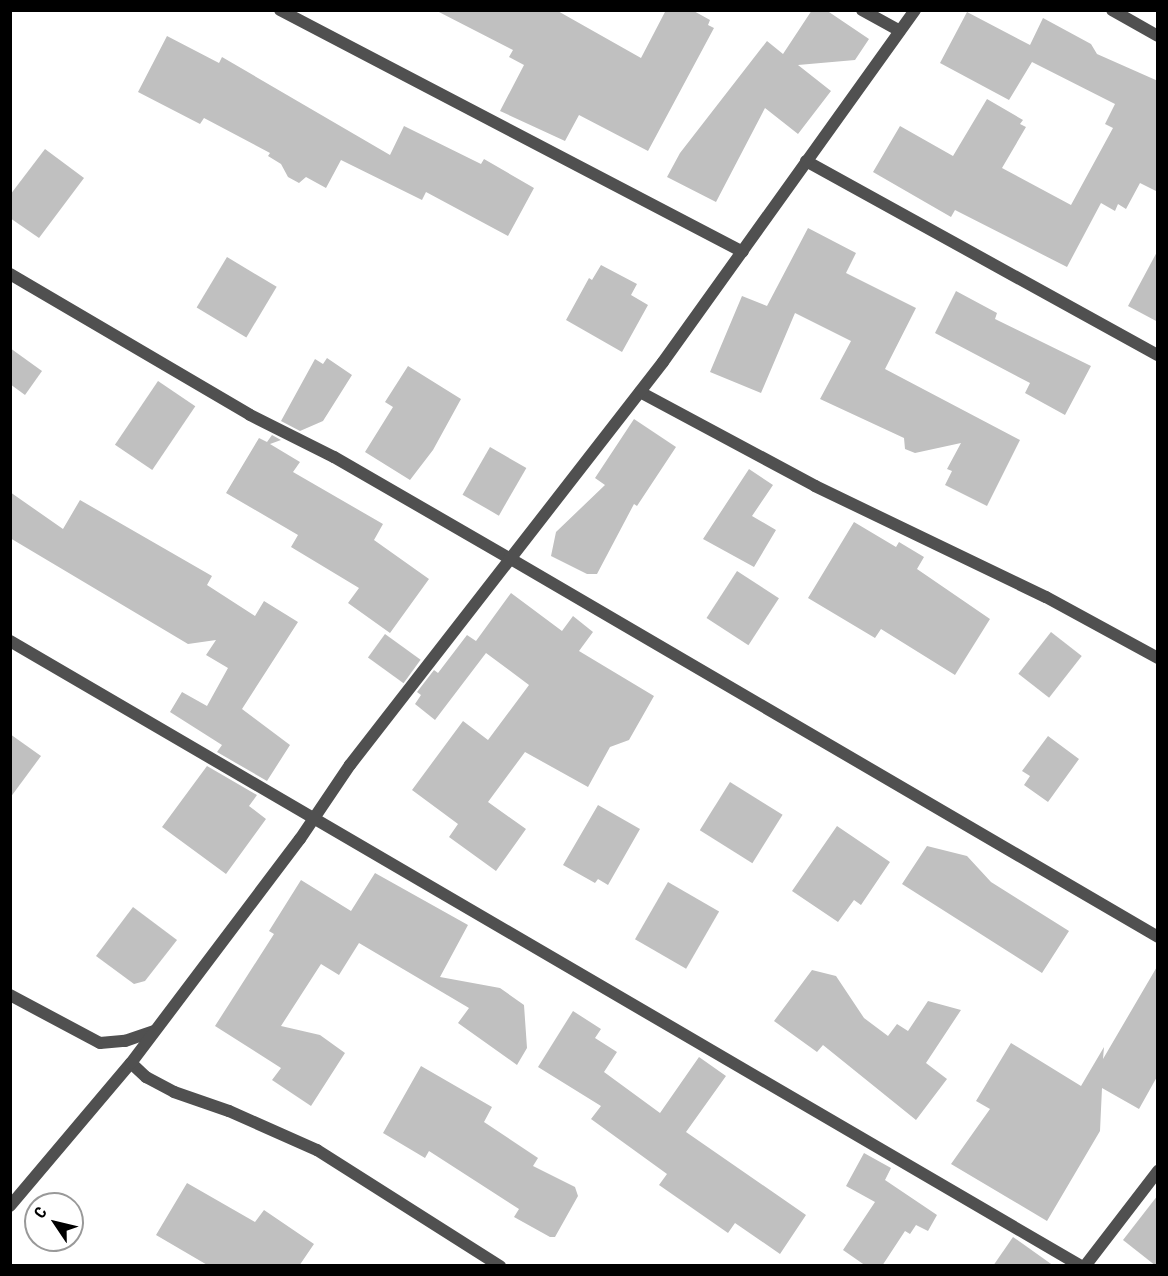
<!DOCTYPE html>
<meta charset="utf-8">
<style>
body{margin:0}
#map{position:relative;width:1168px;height:1276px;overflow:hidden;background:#fff;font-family:"Roboto Condensed",sans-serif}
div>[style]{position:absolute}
.building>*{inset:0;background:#c0c0c0;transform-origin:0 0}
.minor>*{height:12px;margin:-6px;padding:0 6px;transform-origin:6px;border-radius:6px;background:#505050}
span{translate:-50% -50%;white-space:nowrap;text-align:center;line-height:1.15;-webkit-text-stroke:5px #fff;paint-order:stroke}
.frame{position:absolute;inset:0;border:12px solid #000;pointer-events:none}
.north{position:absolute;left:24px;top:1192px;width:60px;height:60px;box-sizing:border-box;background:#fff;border:2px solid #999;border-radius:50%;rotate:305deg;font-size:16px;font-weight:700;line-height:24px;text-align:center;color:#000}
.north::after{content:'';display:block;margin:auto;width:21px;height:27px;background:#000;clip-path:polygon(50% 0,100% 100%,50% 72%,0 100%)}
</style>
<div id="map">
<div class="building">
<i style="clip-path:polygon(435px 10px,556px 10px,641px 58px,666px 10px,692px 10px,710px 20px,708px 25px,714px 28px,648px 151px,579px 115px,565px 141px,500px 111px,524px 65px,509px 57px,513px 50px)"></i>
<i style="clip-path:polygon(812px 10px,826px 10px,869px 39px,855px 60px,798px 65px,831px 91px,798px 134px,765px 108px,716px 202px,667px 177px,680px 153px,767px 41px,783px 54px)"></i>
<i style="clip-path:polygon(967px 12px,1030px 45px,1043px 18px,1091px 44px,1097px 54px,1158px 81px,1158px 192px,1140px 183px,1126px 209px,1118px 204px,1115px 211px,1101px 203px,1067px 267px,955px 210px,951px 217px,873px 172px,900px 126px,953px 156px,987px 99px,1023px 120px,1020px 124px,1026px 127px,1002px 168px,1071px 205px,1113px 128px,1105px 124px,1115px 104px,1032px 62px,1009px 100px,940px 63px)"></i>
<i style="clip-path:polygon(167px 36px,219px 63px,222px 57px,390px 155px,404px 126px,481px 164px,484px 159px,534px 188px,508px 236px,426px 192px,422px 200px,341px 160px,326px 188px,306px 177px,299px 183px,288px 177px,281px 164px,268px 156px,270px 153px,204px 118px,200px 124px,138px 92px)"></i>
<i style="clip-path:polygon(45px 149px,84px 178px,39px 238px,10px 218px,10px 195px)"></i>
<i style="clip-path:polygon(808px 228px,856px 253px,846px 273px,916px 308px,885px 369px,1020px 440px,987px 506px,945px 485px,952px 471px,947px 469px,961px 443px,915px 453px,905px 449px,904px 438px,820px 399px,851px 341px,795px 313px,761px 393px,710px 372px,742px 296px,767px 306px)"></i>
<i style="clip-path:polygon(1158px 250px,1158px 322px,1128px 306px)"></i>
<i style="left:227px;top:257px;width:58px;height:59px;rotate:31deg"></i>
<i style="clip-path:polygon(601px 265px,637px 284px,631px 295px,648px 305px,622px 352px,566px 320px,589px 278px,592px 280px)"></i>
<i style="clip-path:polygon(956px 291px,997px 313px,995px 319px,1091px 366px,1065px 415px,1025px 393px,1030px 383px,935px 333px)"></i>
<i style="clip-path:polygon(10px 348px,42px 371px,25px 395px,10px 384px)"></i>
<i style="clip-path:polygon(327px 358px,352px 375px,323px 421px,300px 431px,281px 421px,315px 359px,323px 364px)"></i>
<i style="clip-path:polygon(408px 366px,461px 399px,433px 450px,410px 480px,365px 452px,393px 407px,385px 402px)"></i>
<i style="left:158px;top:381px;width:45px;height:77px;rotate:34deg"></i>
<i style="clip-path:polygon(634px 419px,676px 447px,637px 506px,634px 504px,597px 574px,587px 574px,551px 556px,556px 532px,605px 485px,595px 478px)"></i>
<i style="clip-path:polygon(272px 435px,281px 440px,270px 444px,300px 462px,293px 472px,383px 524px,374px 540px,429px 579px,390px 633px,348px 603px,359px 588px,291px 547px,298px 535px,226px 493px,259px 438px,267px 442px)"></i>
<i style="left:490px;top:447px;width:42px;height:55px;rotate:30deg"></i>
<i style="clip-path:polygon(749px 469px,773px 485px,752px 516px,776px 530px,754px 567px,703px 539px)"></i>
<i style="clip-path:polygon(10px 492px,63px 529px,80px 500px,212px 576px,207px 585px,255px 616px,264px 601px,298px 622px,242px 709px,290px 745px,267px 781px,217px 752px,222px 745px,170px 712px,182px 692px,207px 706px,228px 668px,206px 655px,216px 640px,188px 644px,10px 538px)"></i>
<i style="clip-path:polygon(854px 522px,896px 547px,899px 542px,924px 557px,917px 569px,990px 619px,955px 675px,881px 629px,875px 638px,808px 598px)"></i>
<i style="left:737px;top:571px;width:50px;height:56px;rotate:33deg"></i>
<i style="clip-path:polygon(511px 593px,562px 631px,573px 616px,593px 632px,579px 651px,654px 696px,629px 740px,610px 747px,588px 787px,525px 752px,488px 802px,526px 829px,496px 871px,449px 837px,458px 824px,412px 790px,463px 721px,488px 740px,529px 685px,486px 653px,435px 720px,415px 704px,421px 695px,417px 692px,434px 670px,438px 673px,467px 635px,476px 641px)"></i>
<i style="left:1051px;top:632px;width:39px;height:53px;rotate:38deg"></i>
<i style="left:385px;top:634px;width:44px;height:29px;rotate:36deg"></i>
<i style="clip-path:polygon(10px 734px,41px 756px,10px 798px)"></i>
<i style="clip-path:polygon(1048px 736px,1079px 759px,1048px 802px,1024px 785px,1030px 776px,1022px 771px)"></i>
<i style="clip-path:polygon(207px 766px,257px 795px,249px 806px,266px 819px,226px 874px,162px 827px)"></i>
<i style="left:730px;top:782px;width:62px;height:57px;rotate:32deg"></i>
<i style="clip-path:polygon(598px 805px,640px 829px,608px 885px,598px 879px,595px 883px,563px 865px)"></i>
<i style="clip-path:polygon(837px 826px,890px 862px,861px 905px,854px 900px,838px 922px,792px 891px)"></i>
<i style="clip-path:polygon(927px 846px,967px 856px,991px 882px,1069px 931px,1042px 973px,902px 884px)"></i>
<i style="clip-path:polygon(375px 873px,468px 925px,440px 977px,500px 988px,524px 1005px,527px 1048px,517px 1065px,458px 1023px,469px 1008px,359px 943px,339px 975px,321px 964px,281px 1026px,320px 1035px,345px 1053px,311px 1106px,272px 1080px,281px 1068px,215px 1026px,274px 934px,269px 931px,301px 880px,351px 911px)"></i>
<i style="left:668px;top:882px;width:59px;height:66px;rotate:30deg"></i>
<i style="clip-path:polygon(133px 907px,177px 940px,145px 981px,134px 984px,96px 956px)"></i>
<i style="clip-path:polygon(1158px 965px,1158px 1075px,1139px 1109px,1102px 1088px,1100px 1131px,1047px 1221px,951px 1164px,990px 1109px,976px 1101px,1011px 1043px,1081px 1086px,1104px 1047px,1103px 1059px)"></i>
<i style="clip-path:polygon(812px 970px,836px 976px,864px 1018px,888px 1036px,897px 1024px,908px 1031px,928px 1001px,961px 1010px,926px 1063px,947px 1079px,916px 1120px,823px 1045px,817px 1052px,774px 1021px)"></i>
<i style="clip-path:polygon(573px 1011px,601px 1029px,595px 1038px,617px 1052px,604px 1072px,660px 1113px,699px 1057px,726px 1076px,686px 1132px,806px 1215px,780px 1254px,735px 1223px,728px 1233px,659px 1185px,667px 1174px,591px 1119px,601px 1106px,538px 1067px)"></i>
<i style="clip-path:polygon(421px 1066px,492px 1107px,484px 1122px,538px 1158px,533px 1166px,575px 1187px,578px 1196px,555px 1237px,550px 1237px,514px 1217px,519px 1209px,429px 1151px,425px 1158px,383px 1133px)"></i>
<i style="clip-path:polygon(864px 1153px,891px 1168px,885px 1180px,937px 1215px,928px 1231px,916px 1225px,910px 1234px,905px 1231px,882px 1266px,866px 1266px,843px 1250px,875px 1202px,846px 1186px)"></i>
<i style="clip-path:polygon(187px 1183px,255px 1222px,264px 1210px,314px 1244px,299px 1266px,209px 1266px,156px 1235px)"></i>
<i style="clip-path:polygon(1158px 1195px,1158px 1266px,1156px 1266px,1123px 1240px)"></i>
<i style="clip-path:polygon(1013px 1237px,1054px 1266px,993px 1266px)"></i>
</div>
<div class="minor">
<i style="left:280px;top:10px;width:522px;rotate:27.6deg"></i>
<i style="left:862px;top:10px;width:43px;rotate:28.9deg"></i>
<i style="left:1112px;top:10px;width:53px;rotate:29.5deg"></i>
<i style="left:806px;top:161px;width:402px;rotate:28.9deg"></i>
<i style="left:10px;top:274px;width:278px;rotate:30.4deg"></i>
<i style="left:250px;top:415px;width:94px;rotate:26.6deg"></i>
<i style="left:334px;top:457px;width:202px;rotate:30deg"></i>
<i style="left:509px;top:558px;width:752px;rotate:30.28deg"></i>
<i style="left:640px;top:392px;width:199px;rotate:28.2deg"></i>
<i style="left:815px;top:486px;width:256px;rotate:25.7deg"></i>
<i style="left:1046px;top:597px;width:128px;rotate:28.6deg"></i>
<i style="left:10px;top:641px;width:1240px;rotate:30.27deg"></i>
<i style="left:10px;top:995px;width:102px;rotate:28.1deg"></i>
<i style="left:100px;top:1043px;width:25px;rotate:-5deg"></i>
<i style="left:125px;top:1041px;width:31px;rotate:-19deg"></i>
<i style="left:131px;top:1063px;width:21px;rotate:43deg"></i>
<i style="left:146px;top:1077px;width:32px;rotate:28deg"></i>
<i style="left:174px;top:1092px;width:58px;rotate:19.1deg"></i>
<i style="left:229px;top:1111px;width:96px;rotate:23.9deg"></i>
<i style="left:317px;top:1150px;width:217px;rotate:32.4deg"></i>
<i style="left:10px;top:1206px;width:187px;rotate:-49.8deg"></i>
<i style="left:131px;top:1063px;width:281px;rotate:-53deg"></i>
<i style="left:300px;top:839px;width:89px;rotate:-56deg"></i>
<i style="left:350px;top:765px;width:510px;rotate:-52.16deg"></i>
<i style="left:663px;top:362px;width:433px;rotate:-54.4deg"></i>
<i style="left:1085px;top:1266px;width:120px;rotate:-52.5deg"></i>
</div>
<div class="frame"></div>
<div class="north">С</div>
</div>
